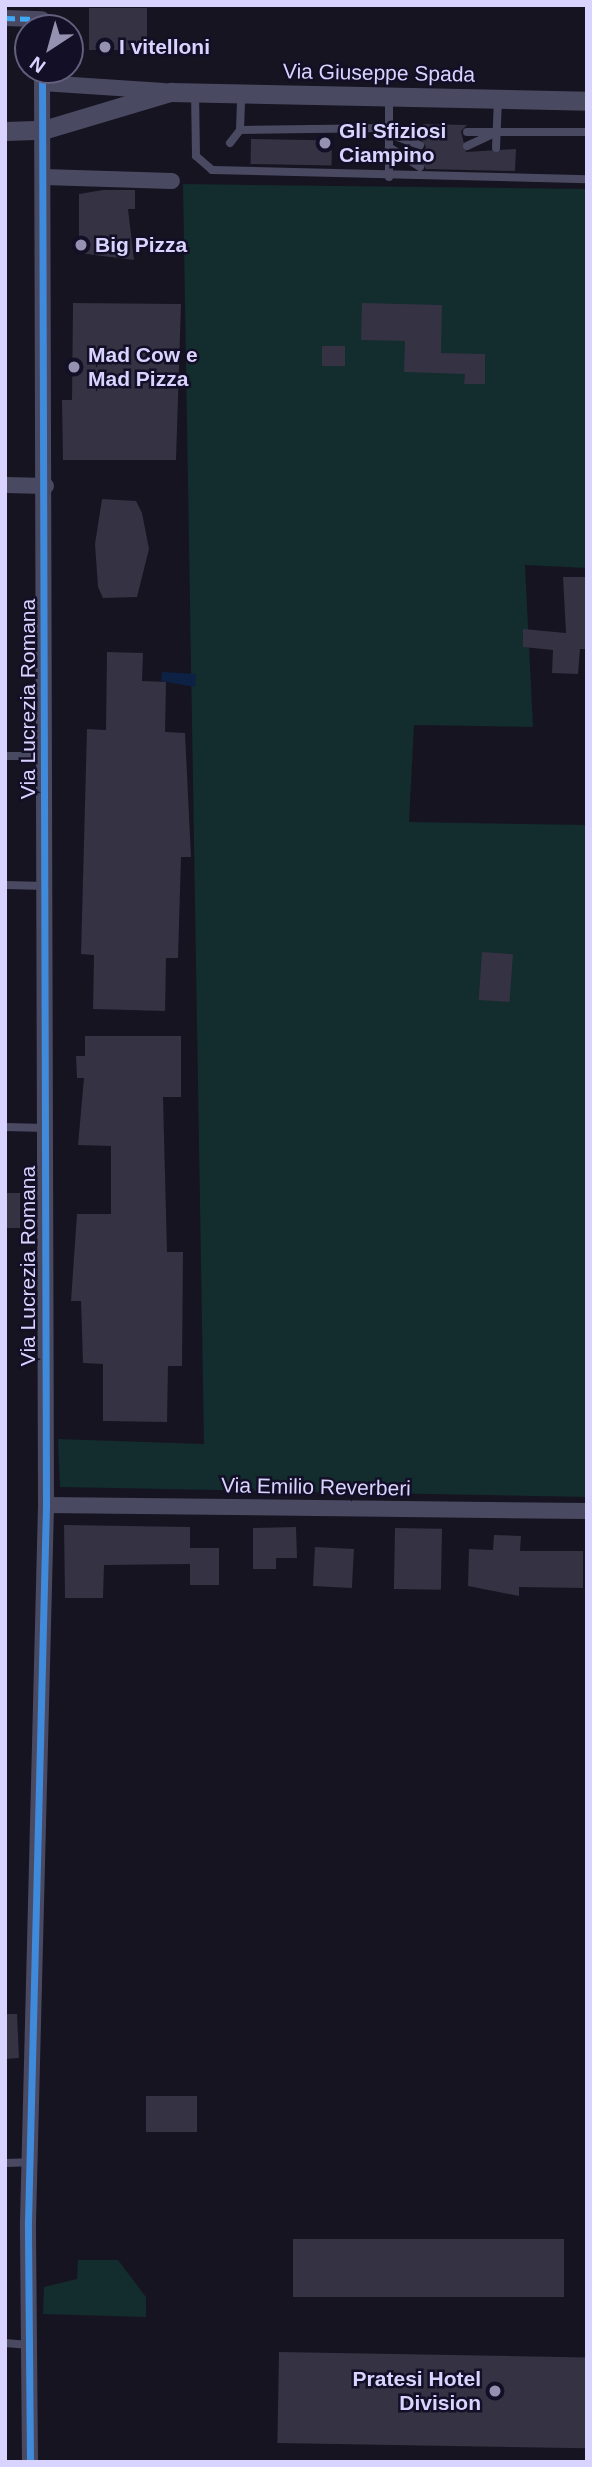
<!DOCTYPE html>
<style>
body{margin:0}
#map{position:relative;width:592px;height:2467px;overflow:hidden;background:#161421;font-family:Arial,sans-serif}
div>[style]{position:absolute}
.green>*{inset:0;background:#132c2d}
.water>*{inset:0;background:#0d2144}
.building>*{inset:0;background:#343243;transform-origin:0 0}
.service>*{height:8px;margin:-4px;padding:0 4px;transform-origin:4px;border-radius:4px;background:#4a4962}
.minor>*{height:16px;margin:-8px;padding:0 8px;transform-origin:8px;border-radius:8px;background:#4a4962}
.tertiary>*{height:19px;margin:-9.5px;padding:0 9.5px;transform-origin:9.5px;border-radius:9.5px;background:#4a4962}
.quiet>*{height:5px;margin-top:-2.5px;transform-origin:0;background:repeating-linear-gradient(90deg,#3fa9f5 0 10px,transparent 0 15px)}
.cycleway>*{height:7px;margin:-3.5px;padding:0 3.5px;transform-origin:3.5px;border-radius:3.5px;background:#408adc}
.dots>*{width:19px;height:19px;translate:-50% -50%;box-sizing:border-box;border:4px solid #130f26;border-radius:50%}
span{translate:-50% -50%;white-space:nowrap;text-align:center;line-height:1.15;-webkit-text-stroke:5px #130f26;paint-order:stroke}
.poi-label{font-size:21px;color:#d9d4ff;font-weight:700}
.left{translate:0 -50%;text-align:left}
.right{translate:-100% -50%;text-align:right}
.street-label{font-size:21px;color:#d9d4ff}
.frame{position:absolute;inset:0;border:7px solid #d9d4ff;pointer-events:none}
.north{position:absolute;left:14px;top:14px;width:70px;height:70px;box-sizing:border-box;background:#130f26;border:2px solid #625e7d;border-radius:50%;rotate:216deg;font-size:19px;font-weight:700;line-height:28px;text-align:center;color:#d9d4ff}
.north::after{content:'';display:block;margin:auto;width:24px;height:32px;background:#9591b1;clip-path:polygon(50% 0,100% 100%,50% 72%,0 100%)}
</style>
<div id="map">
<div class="green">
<i style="clip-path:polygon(183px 184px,587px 189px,587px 568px,525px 565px,533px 727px,414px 725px,409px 822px,587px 825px,587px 1497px,60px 1487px,58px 1439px,204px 1444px)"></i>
<i style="clip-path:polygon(78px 2260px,118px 2260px,146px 2297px,146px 2317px,43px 2314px,44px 2287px,77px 2279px)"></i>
</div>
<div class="water">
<i style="clip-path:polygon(162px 672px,196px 674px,195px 687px,161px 681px)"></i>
</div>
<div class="building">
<i style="left:89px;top:8px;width:58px;height:42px"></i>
<i style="clip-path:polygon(423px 124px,467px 125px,461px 131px,466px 152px,516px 149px,515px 171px,426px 169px,420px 159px,426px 147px,420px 138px)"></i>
<i style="left:251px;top:139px;width:81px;height:25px;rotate:1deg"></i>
<i style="clip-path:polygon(103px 190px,135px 190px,135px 209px,128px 209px,134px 260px,79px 253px,79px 194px)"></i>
<i style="clip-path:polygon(73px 303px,181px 304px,176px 460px,63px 460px,62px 400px,72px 400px)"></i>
<i style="clip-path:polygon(362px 303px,442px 305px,441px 353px,485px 354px,485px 384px,464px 384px,465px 374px,404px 372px,405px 341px,361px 340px)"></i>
<i style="left:345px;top:346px;width:20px;height:23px;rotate:90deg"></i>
<i style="clip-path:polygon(102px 499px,136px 501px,142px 513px,149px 549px,137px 597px,103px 598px,98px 587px,95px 544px)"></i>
<i style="clip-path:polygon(563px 577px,587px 577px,587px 649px,580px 649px,578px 674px,552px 673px,553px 650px,523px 647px,523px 629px,566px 633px)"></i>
<i style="clip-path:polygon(107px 652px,143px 653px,142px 681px,166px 682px,165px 732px,185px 733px,191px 857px,181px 857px,178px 958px,166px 958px,165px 1011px,93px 1009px,94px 955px,81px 954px,87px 729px,106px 730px)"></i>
<i style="left:482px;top:952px;width:31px;height:48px;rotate:4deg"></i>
<i style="clip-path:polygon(85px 1036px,181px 1036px,181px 1097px,163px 1097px,167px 1252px,183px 1252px,182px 1366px,168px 1366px,167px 1422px,103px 1421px,103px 1364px,83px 1363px,81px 1301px,71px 1301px,77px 1214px,111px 1214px,111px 1146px,78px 1145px,84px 1078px,77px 1078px,76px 1056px,85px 1056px)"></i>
<i style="left:5px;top:1193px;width:15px;height:35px"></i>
<i style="clip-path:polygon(64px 1525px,190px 1527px,190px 1548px,219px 1548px,219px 1585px,190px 1585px,190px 1564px,104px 1565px,103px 1598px,65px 1598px)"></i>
<i style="clip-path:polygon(296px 1527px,297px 1558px,276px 1558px,276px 1569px,253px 1569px,253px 1528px)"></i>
<i style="left:395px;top:1528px;width:47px;height:61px;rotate:1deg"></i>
<i style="clip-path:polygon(494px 1535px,521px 1536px,520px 1551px,583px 1551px,583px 1588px,519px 1587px,519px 1596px,468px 1586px,469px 1549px,493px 1550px)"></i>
<i style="left:315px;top:1547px;width:39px;height:39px;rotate:3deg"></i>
<i style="clip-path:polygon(5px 2014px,17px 2014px,19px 2058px,5px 2059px)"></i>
<i style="left:146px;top:2096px;width:51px;height:36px"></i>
<i style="left:293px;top:2239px;width:271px;height:58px"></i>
<i style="left:279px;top:2352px;width:308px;height:91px;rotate:1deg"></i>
</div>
<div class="service">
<i style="left:195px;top:92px;width:64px;rotate:89.1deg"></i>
<i style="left:196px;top:156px;width:21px;rotate:41deg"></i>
<i style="left:212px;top:170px;width:375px;rotate:1.4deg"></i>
<i style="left:389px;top:96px;width:32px;rotate:90deg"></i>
<i style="left:389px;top:128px;width:31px;rotate:4deg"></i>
<i style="left:240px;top:130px;width:149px;rotate:-0.8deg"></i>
<i style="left:389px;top:128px;width:49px;rotate:90deg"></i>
<i style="left:467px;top:132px;width:120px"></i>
<i style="left:389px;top:134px;width:33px;rotate:20deg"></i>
<i style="left:230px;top:143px;width:16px;rotate:-52deg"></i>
<i style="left:240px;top:130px;width:37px;rotate:-88deg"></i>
<i style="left:467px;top:146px;width:33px;rotate:-25deg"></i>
<i style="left:389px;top:147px;width:37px;rotate:33deg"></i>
<i style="left:496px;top:148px;width:49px;rotate:-87.7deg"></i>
<i style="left:5px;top:756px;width:41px"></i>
<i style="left:5px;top:885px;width:41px;rotate:1.4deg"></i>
<i style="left:5px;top:1127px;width:41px;rotate:1.4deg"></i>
<i style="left:5px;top:2163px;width:24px;rotate:-2deg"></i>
<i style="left:5px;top:2343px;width:24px;rotate:5deg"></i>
</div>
<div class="minor">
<i style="left:5px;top:18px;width:37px;rotate:2deg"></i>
<i style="left:42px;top:83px;width:122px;rotate:3.8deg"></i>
<i style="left:44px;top:177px;width:128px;rotate:1.8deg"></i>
<i style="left:5px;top:485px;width:41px;rotate:1.4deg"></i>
<i style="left:46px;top:1505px;width:541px;rotate:0.64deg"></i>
<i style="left:30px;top:2462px;width:240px;rotate:-90.5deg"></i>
<i style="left:28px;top:2222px;width:717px;rotate:-88.56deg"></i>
<i style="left:46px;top:1505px;width:1435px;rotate:-90.16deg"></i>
</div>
<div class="tertiary">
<i style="left:5px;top:131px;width:38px;rotate:-2deg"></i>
<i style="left:43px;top:130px;width:133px;rotate:-16.7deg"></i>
<i style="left:170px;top:92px;width:417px;rotate:1.2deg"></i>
</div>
<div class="quiet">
<i style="left:5px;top:18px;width:37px;rotate:2deg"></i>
</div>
<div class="cycleway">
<i style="left:30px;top:2462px;width:240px;rotate:-90.5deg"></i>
<i style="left:28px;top:2222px;width:717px;rotate:-88.56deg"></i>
<i style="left:46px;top:1505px;width:1435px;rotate:-90.16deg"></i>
</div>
<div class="dots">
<i style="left:105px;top:47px;background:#9591b1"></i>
<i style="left:325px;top:143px;background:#9591b1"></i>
<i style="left:81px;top:245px;background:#9591b1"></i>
<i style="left:74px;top:367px;background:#9591b1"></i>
<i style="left:495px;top:2391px;background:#9591b1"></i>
</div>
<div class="poi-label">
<span class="left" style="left:119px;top:47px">I vitelloni</span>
<span class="left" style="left:339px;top:143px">Gli Sfiziosi<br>Ciampino</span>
<span class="left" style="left:95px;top:245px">Big Pizza</span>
<span class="left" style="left:88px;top:367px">Mad Cow e<br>Mad Pizza</span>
<span class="right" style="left:481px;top:2391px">Pratesi Hotel<br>Division</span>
</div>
<div class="street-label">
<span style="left:379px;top:73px;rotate:1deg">Via Giuseppe Spada</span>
<span style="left:28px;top:699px;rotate:-90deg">Via Lucrezia Romana</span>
<span style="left:28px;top:1266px;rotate:-90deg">Via Lucrezia Romana</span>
<span style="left:316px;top:1487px;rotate:1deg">Via Emilio Reverberi</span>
</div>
<div class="frame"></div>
<div class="north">N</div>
</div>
